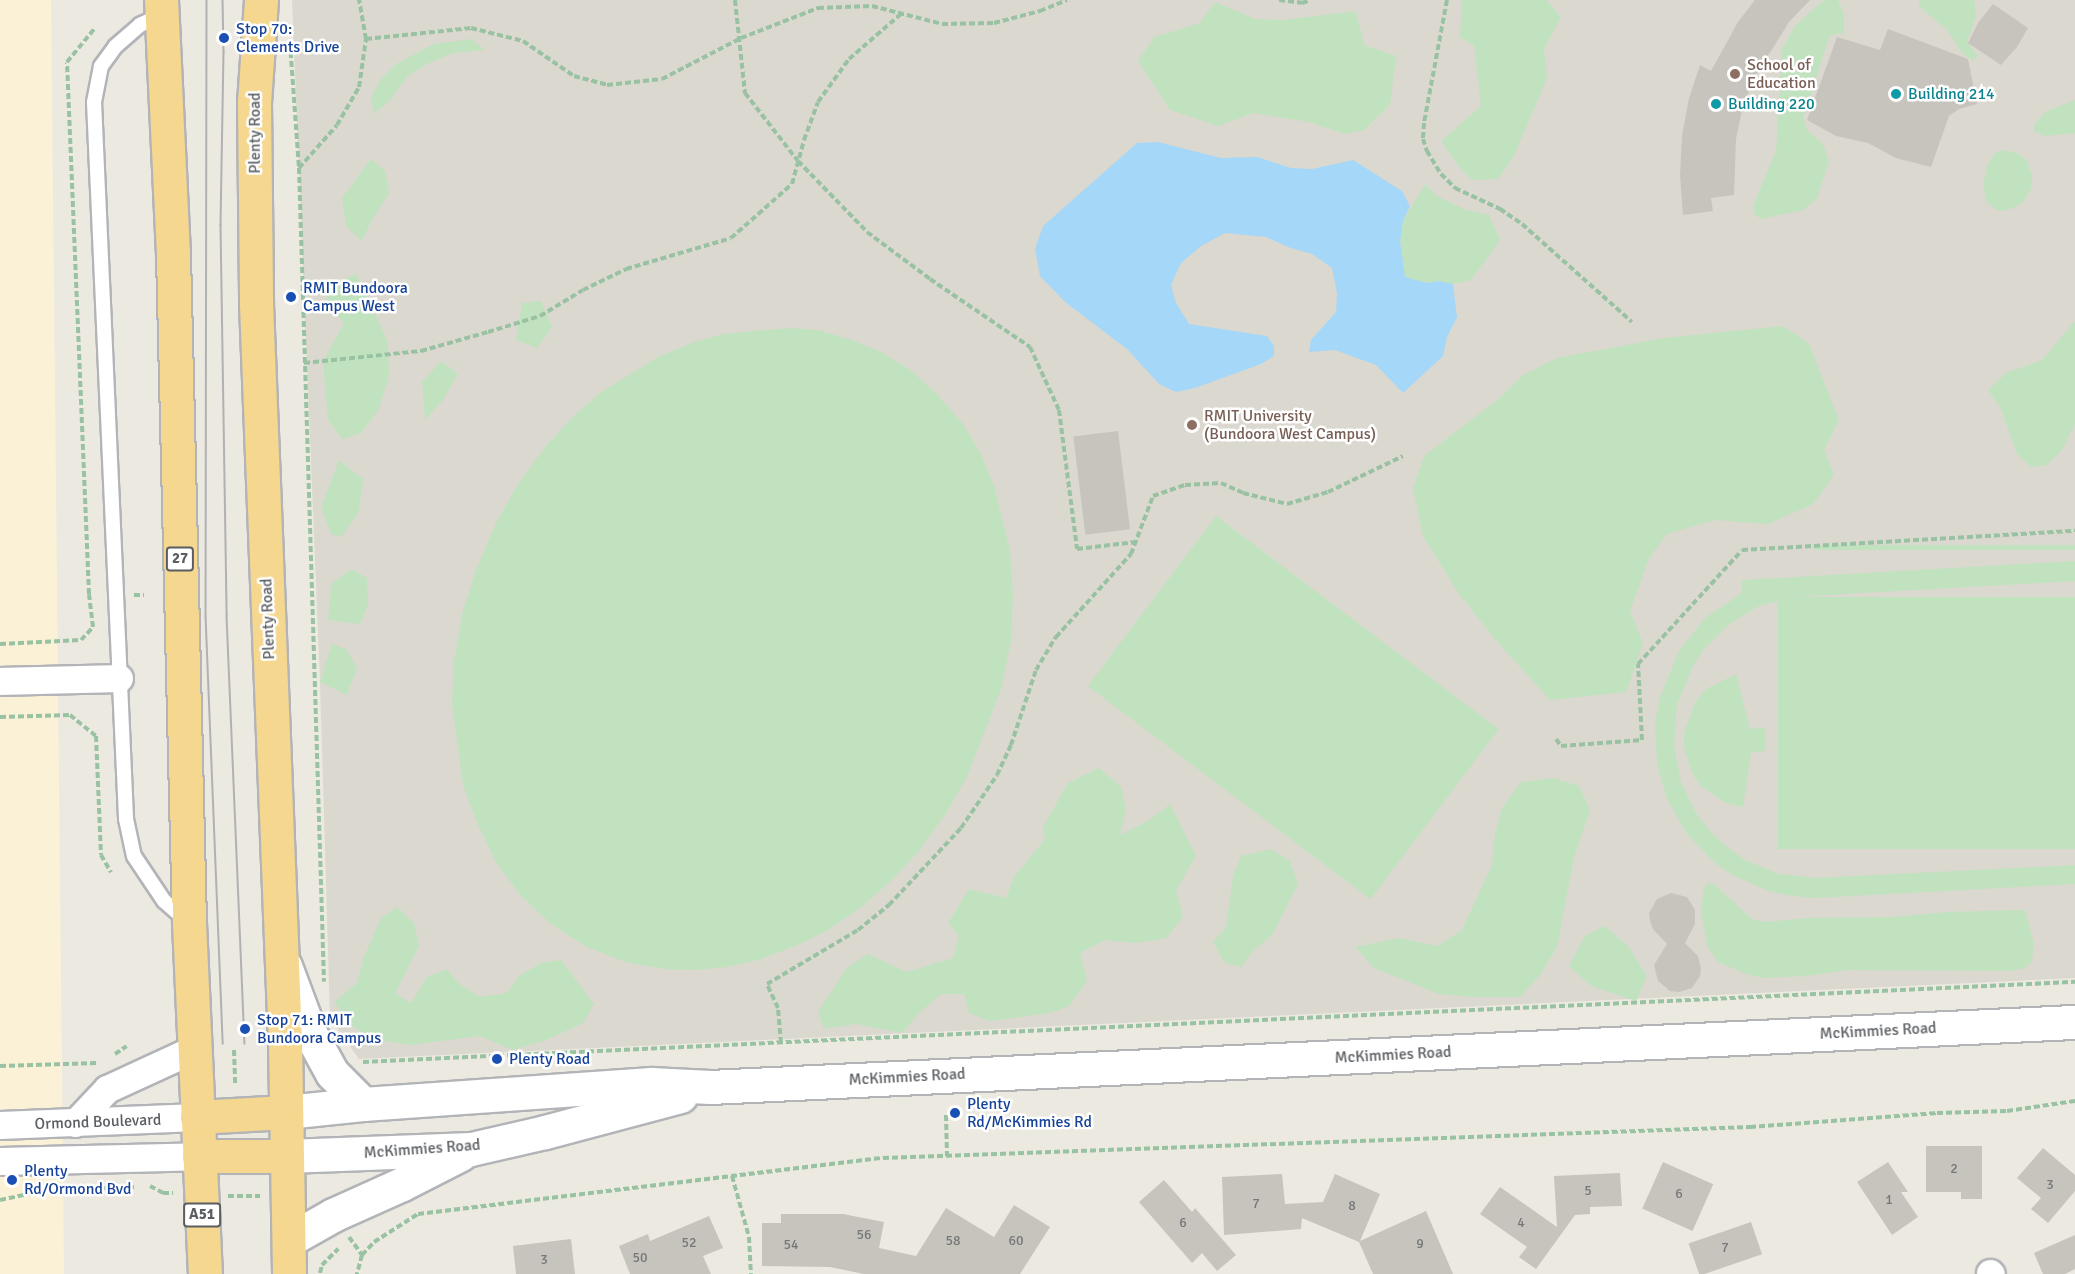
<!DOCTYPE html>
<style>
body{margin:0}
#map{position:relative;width:2075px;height:1274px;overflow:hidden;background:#ece9e1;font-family:Signika,sans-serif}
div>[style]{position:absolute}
.commercial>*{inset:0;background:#fbf1d7}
.education>*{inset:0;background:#dbd8d0}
.green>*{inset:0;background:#c1e2bf;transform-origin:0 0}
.water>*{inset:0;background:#a5d7f8}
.building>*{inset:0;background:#c7c4be;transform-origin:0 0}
.path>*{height:4px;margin-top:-2px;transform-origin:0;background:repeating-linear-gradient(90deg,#99c2a3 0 6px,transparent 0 9px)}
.roads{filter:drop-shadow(2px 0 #b2b4b8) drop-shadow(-2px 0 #b2b4b8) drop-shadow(0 2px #b2b4b8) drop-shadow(0 -2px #b2b4b8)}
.lane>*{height:14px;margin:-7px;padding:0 7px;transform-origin:7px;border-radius:7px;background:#fff}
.street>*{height:27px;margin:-13.5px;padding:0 13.5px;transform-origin:13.5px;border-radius:13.5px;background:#fff}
.secondary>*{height:33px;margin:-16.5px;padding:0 16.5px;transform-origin:16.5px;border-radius:16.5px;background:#fff}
.highway>*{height:33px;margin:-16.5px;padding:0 16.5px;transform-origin:16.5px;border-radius:16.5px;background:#f5d78f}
.tram>*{height:1.5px;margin:-0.75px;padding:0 0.75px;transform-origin:0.75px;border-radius:0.75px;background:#b0b1b1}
.dots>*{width:16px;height:16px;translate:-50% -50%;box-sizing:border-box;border:3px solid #fff;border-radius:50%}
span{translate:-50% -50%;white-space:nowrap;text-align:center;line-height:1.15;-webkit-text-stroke:5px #fff;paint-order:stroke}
.number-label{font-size:14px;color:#757778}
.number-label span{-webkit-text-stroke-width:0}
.shield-label span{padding:2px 4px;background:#fff;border:2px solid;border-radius:4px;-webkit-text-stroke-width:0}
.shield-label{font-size:15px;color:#5a5d61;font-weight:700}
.transit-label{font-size:16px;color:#164399}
.left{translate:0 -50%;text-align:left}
.education-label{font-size:16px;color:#785e54}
.culture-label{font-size:16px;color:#0d838f}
.street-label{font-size:16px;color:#5a5d61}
</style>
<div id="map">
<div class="commercial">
<i style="clip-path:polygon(0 0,51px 0,64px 1274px,0 1274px)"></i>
</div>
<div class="education">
<i style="clip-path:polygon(292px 0,2075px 0,2075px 978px,359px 1059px,330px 1018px,320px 682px)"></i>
</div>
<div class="green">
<i style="clip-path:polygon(1462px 0,1546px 0,1561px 17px,1544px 49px,1547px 78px,1514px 156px,1498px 179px,1472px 180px,1459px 167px,1441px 141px,1481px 106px,1474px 46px,1460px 37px)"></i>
<i style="clip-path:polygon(1824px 0,1838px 0,1844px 14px,1844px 33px,1830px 35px,1803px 118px,1808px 131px,1823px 144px,1829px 161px,1817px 199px,1803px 210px,1761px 219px,1754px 214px,1753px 206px,1776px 151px,1782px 49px,1795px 26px)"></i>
<i style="clip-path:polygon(1919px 0,1974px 0,1976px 15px,1967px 42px,1977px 55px,1976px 59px,1971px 60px,1963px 54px,1948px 31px,1919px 6px)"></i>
<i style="clip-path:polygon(1215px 2px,1255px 19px,1283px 20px,1356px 11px,1364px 45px,1396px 56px,1390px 105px,1364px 130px,1345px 134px,1309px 122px,1253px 113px,1218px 126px,1170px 110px,1138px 61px,1154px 37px,1200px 23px)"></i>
<i style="clip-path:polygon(471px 39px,485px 50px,453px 53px,427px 64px,408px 76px,389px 101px,374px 114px,371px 98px,380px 80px,396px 64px,434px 44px)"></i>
<i style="clip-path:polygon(2075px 100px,2075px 133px,2045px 136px,2034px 131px,2034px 125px,2045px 112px)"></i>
<i style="clip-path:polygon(2003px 150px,2017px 153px,2027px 160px,2032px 176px,2031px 189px,2024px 201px,2014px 208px,1999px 211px,1987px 203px,1983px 185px,1987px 166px,1995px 153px)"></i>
<i style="clip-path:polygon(371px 159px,385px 171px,389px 193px,371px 221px,362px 241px,346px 226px,342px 198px)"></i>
<i style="clip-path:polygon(1425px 184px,1437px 196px,1466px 210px,1489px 215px,1500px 240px,1471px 280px,1453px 284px,1438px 281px,1427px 283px,1405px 277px,1400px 241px,1403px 221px)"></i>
<i style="clip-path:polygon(356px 274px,388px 342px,389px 375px,379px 409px,361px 433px,342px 439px,328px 420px,323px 361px,344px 323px,329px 306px,326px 287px)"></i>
<i style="clip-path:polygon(541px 301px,552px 327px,537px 348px,516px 340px,522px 303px)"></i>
<i style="clip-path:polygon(2075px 321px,2075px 424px,2062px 450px,2047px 465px,2031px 467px,2017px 454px,2001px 409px,1988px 390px,2006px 373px,2042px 360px)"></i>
<i style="clip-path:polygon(1783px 326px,1809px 344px,1839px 420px,1824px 450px,1834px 475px,1813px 504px,1768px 524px,1715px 520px,1667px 534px,1649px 558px,1630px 611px,1643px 643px,1626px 692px,1550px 700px,1493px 637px,1457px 591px,1423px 536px,1413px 488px,1424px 456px,1496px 401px,1522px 376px,1557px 358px,1664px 338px)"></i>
<i style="clip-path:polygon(788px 328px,817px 330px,852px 340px,881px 352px,909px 369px,937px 394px,963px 424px,982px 456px,994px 486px,1010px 550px,1013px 596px,1011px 641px,1001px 689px,967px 777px,945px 815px,918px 852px,895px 877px,860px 908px,828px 930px,798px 945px,761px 959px,728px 967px,694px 970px,664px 969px,625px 962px,585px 946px,551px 924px,520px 895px,496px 862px,477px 823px,463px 785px,452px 704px,454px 661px,463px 610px,477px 567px,497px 521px,518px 484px,545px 447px,573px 417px,600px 393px,658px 357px,694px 342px,724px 334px)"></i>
<i style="clip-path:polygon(441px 361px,458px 374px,443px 400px,425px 420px,422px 382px)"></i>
<i style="clip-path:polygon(339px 460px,363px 479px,359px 512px,341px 537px,331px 534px,321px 507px)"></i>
<i style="left:1216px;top:516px;width:354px;height:213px;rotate:37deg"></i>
<i style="left:2075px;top:545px;width:5px;height:262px;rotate:90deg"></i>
<i style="clip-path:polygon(2075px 561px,2075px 581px,1794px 597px,1759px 606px,1728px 625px,1703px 650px,1693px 666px,1677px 705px,1674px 745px,1681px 782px,1696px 813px,1709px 830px,1724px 845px,1745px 860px,1779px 874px,1816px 878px,2075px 865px,2075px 884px,1815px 898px,1792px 896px,1771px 892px,1732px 875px,1715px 863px,1687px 834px,1667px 799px,1657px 764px,1655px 722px,1660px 697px,1679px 651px,1705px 618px,1742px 593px,1742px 580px)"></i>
<i style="clip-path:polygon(351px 569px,367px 578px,368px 604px,360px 624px,328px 620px,331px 584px)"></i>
<i style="left:2075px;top:597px;width:252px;height:297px;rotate:90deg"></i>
<i style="clip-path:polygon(332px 644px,346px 649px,357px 668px,347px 695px,320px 682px)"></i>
<i style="clip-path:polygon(1736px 674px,1750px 729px,1765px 728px,1766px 751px,1751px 752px,1743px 807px,1726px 803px,1701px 786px,1693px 775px,1684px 748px,1684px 733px,1695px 702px,1706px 689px)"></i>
<i style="clip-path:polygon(1099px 768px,1121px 787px,1126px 809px,1120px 835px,1148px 821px,1170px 804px,1196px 856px,1176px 890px,1183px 917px,1166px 938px,1136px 943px,1105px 940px,1080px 953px,1087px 981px,1069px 1006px,1050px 1013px,990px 1021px,969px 1013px,964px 994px,941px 994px,919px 1013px,902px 1033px,856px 1024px,824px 1029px,818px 1012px,847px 968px,868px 954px,907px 972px,953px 958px,959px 936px,948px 923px,969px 889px,1006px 898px,1014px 877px,1045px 839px,1043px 827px,1068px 783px)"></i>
<i style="clip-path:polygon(1553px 778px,1579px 786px,1590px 810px,1574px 857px,1557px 947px,1540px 975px,1520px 997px,1474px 997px,1439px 994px,1374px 968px,1355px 947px,1399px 938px,1437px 946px,1462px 930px,1492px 865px,1495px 834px,1502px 808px,1521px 782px)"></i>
<i style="clip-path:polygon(1271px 849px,1290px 861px,1298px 884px,1272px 935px,1254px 950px,1241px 967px,1225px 963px,1213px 942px,1226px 927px,1233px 876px,1241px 856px)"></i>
<i style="clip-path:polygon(1708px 883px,1714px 884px,1752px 919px,1765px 922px,1808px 918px,1893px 917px,1948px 912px,2025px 910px,2034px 944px,2032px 961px,2025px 968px,2010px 971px,1847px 970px,1806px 976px,1763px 978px,1746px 974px,1718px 962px,1707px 946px,1701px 909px,1704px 888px)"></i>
<i style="clip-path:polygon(397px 907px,414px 923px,419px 946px,395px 993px,411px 1003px,427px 977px,447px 969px,459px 984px,480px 997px,507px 993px,519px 976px,541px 963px,561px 960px,594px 1004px,583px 1023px,546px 1040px,513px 1050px,480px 1036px,410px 1045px,372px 1039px,352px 1026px,334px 1002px,357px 983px,364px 957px,381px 918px)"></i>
<i style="clip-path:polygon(1604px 926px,1628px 946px,1647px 976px,1636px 1001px,1591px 986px,1569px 966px,1584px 937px)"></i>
</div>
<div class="water">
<i style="clip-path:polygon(1158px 142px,1221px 158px,1257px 157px,1291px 168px,1312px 169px,1353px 160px,1402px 191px,1410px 206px,1403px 221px,1400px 241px,1405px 277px,1427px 283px,1438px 281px,1453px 284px,1457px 317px,1447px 337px,1443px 356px,1403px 393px,1376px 365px,1335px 350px,1309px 352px,1311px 340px,1336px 312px,1337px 293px,1332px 268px,1312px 254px,1288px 247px,1266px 237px,1225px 233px,1201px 246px,1181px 263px,1171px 285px,1176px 303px,1189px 324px,1267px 336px,1274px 346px,1274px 356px,1261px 364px,1195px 388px,1176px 392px,1159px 384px,1127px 349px,1065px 302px,1040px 276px,1035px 249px,1043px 226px,1137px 143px)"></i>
</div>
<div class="building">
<i style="clip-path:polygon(1755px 0,1810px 0,1789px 22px,1753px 80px,1742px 110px,1736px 139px,1734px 195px,1711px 198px,1713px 211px,1683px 215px,1680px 175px,1682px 136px,1689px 98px,1700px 65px,1711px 71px,1738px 22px)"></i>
<i style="clip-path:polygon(1993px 4px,2028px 28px,2017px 47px,2001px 65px,1968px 43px,1978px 23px)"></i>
<i style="clip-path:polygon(1888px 29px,1968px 59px,1977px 104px,1959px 109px,1949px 116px,1931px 167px,1896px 158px,1868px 143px,1836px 136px,1807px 120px,1837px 37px,1880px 50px)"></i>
<i style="left:1118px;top:431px;width:99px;height:45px;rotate:83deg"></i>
<i style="clip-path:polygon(1671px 893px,1687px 897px,1695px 910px,1695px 924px,1685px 943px,1698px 956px,1701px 969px,1700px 976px,1692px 988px,1679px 992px,1670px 991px,1658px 981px,1654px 965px,1667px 944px,1653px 929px,1650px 921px,1649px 913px,1657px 899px)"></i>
<i style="clip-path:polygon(1926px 1146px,1982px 1146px,1982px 1199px,1961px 1199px,1961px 1192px,1926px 1192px)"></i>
<i style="clip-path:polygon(2043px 1148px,2075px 1175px,2075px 1191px,2048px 1223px,2031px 1209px,2041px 1198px,2017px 1178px)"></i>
<i style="left:1663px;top:1162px;width:55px;height:51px;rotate:24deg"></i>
<i style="clip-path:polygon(1888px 1162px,1908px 1192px,1901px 1192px,1918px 1217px,1892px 1235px,1857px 1182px)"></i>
<i style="clip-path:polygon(1620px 1173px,1622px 1206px,1590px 1207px,1590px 1214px,1575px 1215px,1536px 1269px,1519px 1257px,1527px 1247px,1480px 1214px,1500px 1187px,1557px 1227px,1554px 1176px)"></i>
<i style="clip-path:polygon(1282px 1174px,1285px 1204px,1323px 1202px,1335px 1174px,1380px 1194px,1360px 1241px,1426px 1211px,1453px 1274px,1373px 1274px,1359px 1242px,1302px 1218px,1301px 1229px,1224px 1235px,1222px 1177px)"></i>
<i style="clip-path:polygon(1164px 1180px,1192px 1212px,1195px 1208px,1236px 1255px,1217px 1271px,1202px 1253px,1192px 1263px,1139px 1202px)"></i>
<i style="clip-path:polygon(1014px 1205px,1050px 1227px,1020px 1274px,864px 1274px,830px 1267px,762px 1266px,762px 1223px,781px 1223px,781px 1214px,843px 1214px,884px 1222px,879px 1248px,916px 1256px,946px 1208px,994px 1237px)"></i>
<i style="clip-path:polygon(709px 1216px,723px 1248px,703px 1256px,711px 1274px,630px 1274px,619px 1246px,648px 1234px,650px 1241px)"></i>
<i style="left:1751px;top:1222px;width:34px;height:66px;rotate:71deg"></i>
<i style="clip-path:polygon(2075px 1235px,2075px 1269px,2065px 1274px,2043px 1274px,2034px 1253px)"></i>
<i style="clip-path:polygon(571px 1239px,575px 1274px,516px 1274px,513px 1246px)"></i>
</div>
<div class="path">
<i style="left:735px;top:0;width:94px;rotate:83.9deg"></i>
<i style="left:745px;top:93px;width:86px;rotate:52.1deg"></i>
<i style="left:798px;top:161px;width:99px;rotate:45.8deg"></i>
<i style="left:867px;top:232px;width:79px;rotate:36.7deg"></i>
<i style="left:930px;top:279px;width:121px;rotate:34.2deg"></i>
<i style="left:1030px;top:347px;width:69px;rotate:65.3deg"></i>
<i style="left:1059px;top:410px;width:140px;rotate:82.6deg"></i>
<i style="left:1077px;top:549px;width:59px;rotate:-6.8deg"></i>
<i style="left:1279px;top:0;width:23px;rotate:7deg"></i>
<i style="left:1302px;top:3px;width:9px;rotate:-18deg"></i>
<i style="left:1447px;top:0;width:125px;rotate:100.6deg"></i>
<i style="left:1424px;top:123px;width:16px;rotate:94deg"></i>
<i style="left:1423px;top:139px;width:13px;rotate:72deg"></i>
<i style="left:1427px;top:151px;width:27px;rotate:59deg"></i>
<i style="left:1441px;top:174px;width:20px;rotate:45deg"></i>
<i style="left:1455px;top:188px;width:50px;rotate:25deg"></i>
<i style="left:1500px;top:209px;width:27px;rotate:34deg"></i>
<i style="left:1522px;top:224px;width:147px;rotate:41.7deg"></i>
<i style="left:366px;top:39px;width:106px;rotate:-6deg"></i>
<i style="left:471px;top:28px;width:54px;rotate:14deg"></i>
<i style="left:523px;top:41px;width:62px;rotate:34.5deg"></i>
<i style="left:574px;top:76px;width:34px;rotate:15deg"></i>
<i style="left:607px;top:85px;width:55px;rotate:-6.2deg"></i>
<i style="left:662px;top:79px;width:89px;rotate:-27.4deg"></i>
<i style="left:741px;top:38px;width:83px;rotate:-21.3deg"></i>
<i style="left:818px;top:8px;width:54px;rotate:-2.1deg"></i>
<i style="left:872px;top:6px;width:72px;rotate:14.4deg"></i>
<i style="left:942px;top:24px;width:52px;rotate:-1.1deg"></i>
<i style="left:994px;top:23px;width:48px;rotate:-14.6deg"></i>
<i style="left:1040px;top:11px;width:29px;rotate:-22deg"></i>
<i style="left:290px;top:43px;width:125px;rotate:85.9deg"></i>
<i style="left:299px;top:168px;width:814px;rotate:88.24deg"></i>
<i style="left:299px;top:168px;width:57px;rotate:-48.5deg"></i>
<i style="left:337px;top:125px;width:44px;rotate:-59.9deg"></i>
<i style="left:359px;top:87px;width:49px;rotate:-81.7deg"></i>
<i style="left:366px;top:39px;width:40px;rotate:-100deg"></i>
<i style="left:304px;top:363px;width:118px;rotate:-5.9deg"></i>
<i style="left:421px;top:351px;width:70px;rotate:-15.8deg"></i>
<i style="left:488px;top:332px;width:54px;rotate:-17.1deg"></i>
<i style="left:540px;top:316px;width:50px;rotate:-31.2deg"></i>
<i style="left:583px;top:290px;width:48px;rotate:-26deg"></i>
<i style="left:626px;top:269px;width:109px;rotate:-16.4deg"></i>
<i style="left:731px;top:238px;width:81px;rotate:-41.5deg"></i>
<i style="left:792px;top:184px;width:46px;rotate:-74.7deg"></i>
<i style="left:804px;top:140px;width:40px;rotate:-69.8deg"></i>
<i style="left:818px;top:102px;width:53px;rotate:-54.2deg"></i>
<i style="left:849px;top:59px;width:69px;rotate:-40.9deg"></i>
<i style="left:134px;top:595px;width:10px"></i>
<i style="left:0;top:644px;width:81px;rotate:-2.8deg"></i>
<i style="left:81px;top:640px;width:18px;rotate:-47deg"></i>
<i style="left:93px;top:627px;width:33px;rotate:-97deg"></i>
<i style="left:89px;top:594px;width:532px;rotate:-92.37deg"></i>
<i style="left:67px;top:62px;width:44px;rotate:-50.5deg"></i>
<i style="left:0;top:717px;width:70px;rotate:-1.6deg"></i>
<i style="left:70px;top:715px;width:33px;rotate:39deg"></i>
<i style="left:96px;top:736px;width:119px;rotate:87.6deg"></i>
<i style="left:101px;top:855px;width:20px;rotate:60deg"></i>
<i style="left:1556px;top:739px;width:9px;rotate:54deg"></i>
<i style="left:1561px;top:746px;width:81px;rotate:-4.2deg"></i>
<i style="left:1642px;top:740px;width:76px;rotate:-93deg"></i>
<i style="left:1638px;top:664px;width:154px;rotate:-47.6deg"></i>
<i style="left:1742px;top:550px;width:334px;rotate:-3.3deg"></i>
<i style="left:781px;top:1043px;width:35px;rotate:-95deg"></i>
<i style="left:778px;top:1008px;width:26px;rotate:-115deg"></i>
<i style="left:767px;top:984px;width:106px;rotate:-30.7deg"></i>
<i style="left:858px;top:930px;width:40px;rotate:-39deg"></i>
<i style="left:889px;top:905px;width:105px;rotate:-46.9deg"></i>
<i style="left:961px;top:828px;width:64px;rotate:-55.8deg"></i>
<i style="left:997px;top:775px;width:33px;rotate:-65deg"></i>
<i style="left:1011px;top:745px;width:79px;rotate:-71.6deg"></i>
<i style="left:1036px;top:670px;width:39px;rotate:-59deg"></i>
<i style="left:1056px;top:637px;width:112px;rotate:-47.9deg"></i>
<i style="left:1131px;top:554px;width:62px;rotate:-69.2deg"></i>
<i style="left:1153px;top:496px;width:34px;rotate:-19deg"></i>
<i style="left:1185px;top:485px;width:36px;rotate:-3deg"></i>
<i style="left:1221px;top:483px;width:24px;rotate:24deg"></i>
<i style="left:1243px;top:493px;width:45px;rotate:14deg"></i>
<i style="left:1287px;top:504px;width:43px;rotate:-16.3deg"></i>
<i style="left:1328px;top:492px;width:83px;rotate:-25.6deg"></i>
<i style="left:234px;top:1050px;width:36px;rotate:88deg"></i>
<i style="left:115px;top:1054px;width:14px;rotate:-34deg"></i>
<i style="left:363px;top:1062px;width:1714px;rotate:-2.68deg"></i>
<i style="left:0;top:1066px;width:98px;rotate:-1.8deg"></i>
<i style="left:946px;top:1115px;width:41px;rotate:88.6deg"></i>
<i style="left:732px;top:1176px;width:63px;rotate:74.4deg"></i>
<i style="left:749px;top:1237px;width:37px;rotate:87deg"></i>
<i style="left:150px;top:1186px;width:15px;rotate:28deg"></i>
<i style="left:163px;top:1193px;width:10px"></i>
<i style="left:228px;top:1196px;width:32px"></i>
<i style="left:0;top:1200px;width:48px;rotate:-12deg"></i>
<i style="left:47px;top:1190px;width:89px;rotate:-1.9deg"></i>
<i style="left:349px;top:1237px;width:22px;rotate:54deg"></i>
<i style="left:362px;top:1255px;width:20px;rotate:105deg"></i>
<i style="left:362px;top:1255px;width:18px;rotate:-47deg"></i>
<i style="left:374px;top:1242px;width:52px;rotate:-32.5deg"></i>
<i style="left:418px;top:1214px;width:468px;rotate:-6.9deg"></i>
<i style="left:883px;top:1158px;width:868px;rotate:-2.05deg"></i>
<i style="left:1750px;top:1127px;width:188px;rotate:-4.3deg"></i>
<i style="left:1937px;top:1113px;width:70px;rotate:-1.6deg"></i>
<i style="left:2007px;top:1111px;width:69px;rotate:-8.4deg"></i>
<i style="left:320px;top:1273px;width:8px;rotate:-76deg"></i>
<i style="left:322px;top:1265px;width:23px;rotate:-45deg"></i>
</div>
<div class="roads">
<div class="lane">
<i style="left:162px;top:15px;width:24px;rotate:156deg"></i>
<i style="left:140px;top:25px;width:33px;rotate:139deg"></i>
<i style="left:115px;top:47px;width:24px;rotate:126deg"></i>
<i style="left:101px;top:66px;width:37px;rotate:101deg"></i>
<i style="left:94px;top:102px;width:718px;rotate:87.44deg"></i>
<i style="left:126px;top:819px;width:38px;rotate:78deg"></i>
<i style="left:134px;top:856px;width:54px;rotate:56.3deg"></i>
<i style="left:164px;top:901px;width:28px;rotate:41deg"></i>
</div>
<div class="street">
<i style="left:0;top:681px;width:119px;rotate:-1.4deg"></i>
<i style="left:75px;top:1123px;width:47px;rotate:-46.7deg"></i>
<i style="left:107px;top:1089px;width:96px;rotate:-24.7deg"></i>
<i style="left:0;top:1125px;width:197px;rotate:-2.3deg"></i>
<i style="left:0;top:1161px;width:199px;rotate:-1.4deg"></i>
<i style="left:1990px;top:1273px;width:1px;rotate:45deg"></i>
</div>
<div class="secondary">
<i style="left:285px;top:966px;width:72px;rotate:69.5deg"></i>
<i style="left:310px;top:1033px;width:46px;rotate:61.2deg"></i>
<i style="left:332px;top:1073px;width:44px;rotate:45deg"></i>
<i style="left:286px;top:1112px;width:77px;rotate:-5.9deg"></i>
<i style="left:363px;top:1104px;width:289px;rotate:-4deg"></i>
<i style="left:651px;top:1084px;width:59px;rotate:2.9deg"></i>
<i style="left:710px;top:1087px;width:1367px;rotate:-2.73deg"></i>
<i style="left:287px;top:1156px;width:184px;rotate:-2.2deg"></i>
<i style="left:471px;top:1149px;width:76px;rotate:-12.9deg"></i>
<i style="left:545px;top:1132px;width:140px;rotate:-14.9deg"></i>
<i style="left:289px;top:1240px;width:51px;rotate:-29.6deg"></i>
<i style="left:333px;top:1215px;width:76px;rotate:-24.2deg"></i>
<i style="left:402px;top:1184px;width:66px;rotate:-27deg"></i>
</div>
<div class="highway">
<i style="left:161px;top:0;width:254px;rotate:87.3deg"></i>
<i style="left:173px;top:254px;width:669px;rotate:88.63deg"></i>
<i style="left:189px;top:923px;width:351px;rotate:87.4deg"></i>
<i style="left:261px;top:0;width:103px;rotate:93.9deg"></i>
<i style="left:254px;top:103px;width:201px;rotate:89.4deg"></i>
<i style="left:256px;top:304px;width:739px;rotate:87.75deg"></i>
<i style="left:285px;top:1042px;width:232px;rotate:89deg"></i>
<i style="left:197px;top:1117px;width:89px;rotate:-3.2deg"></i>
<i style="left:199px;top:1156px;width:88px"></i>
</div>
</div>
<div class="tram">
<i style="left:207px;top:0;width:616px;rotate:90.09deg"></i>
<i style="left:206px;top:616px;width:428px;rotate:87.7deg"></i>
<i style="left:223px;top:0;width:52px;rotate:88.9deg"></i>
<i style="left:224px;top:52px;width:173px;rotate:91deg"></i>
<i style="left:221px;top:225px;width:391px;rotate:89.1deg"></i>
<i style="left:227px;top:616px;width:428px;rotate:87.6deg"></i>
</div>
<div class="dots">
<i style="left:224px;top:38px;background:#1a4fb4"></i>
<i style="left:1735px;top:74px;background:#8d6e63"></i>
<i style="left:1896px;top:94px;background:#0f9aa8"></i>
<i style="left:1716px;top:104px;background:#0f9aa8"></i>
<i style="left:291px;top:297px;background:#1a4fb4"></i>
<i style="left:1192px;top:425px;background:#8d6e63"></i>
<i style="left:245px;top:1029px;background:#1a4fb4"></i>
<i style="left:497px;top:1059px;background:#1a4fb4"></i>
<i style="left:955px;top:1113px;background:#1a4fb4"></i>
<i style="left:12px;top:1180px;background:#1a4fb4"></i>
</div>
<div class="number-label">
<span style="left:1954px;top:1169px">2</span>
<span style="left:2050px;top:1185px">3</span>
<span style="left:1588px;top:1191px">5</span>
<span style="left:1679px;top:1194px">6</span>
<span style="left:1889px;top:1200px">1</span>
<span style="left:1256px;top:1204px">7</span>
<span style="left:1352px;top:1206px">8</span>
<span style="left:1183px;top:1223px">6</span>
<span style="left:1521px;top:1223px">4</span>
<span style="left:864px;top:1235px">56</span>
<span style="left:953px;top:1241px">58</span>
<span style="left:1016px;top:1241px">60</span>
<span style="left:689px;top:1243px">52</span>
<span style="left:1420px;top:1244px">9</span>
<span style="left:791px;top:1245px">54</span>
<span style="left:1725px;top:1248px">7</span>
<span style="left:640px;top:1258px">50</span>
<span style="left:544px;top:1260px">3</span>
</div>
<div class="shield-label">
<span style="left:180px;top:559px">27</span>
<span style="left:202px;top:1215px">A51</span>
</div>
<div class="transit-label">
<span class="left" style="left:236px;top:38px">Stop 70:<br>Clements Drive</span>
<span class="left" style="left:303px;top:297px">RMIT Bundoora<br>Campus West</span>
<span class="left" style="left:257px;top:1029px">Stop 71: RMIT<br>Bundoora Campus</span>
<span class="left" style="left:509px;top:1059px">Plenty Road</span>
<span class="left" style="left:967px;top:1113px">Plenty<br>Rd/McKimmies Rd</span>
<span class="left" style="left:24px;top:1180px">Plenty<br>Rd/Ormond Bvd</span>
</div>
<div class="education-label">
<span class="left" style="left:1747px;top:74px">School of<br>Education</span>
<span class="left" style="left:1204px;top:425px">RMIT University<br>(Bundoora West Campus)</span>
</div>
<div class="culture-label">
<span class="left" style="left:1908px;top:94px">Building 214</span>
<span class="left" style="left:1728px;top:104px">Building 220</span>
</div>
<div class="street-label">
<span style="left:255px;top:133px;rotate:-90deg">Plenty Road</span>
<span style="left:268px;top:619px;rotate:-92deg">Plenty Road</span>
<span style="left:1878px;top:1031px;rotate:-3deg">McKimmies Road</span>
<span style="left:1393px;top:1055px;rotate:-3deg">McKimmies Road</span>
<span style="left:907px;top:1077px;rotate:-3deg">McKimmies Road</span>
<span style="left:98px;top:1122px;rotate:-2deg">Ormond Boulevard</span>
<span style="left:422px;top:1149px;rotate:-4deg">McKimmies Road</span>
</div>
</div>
